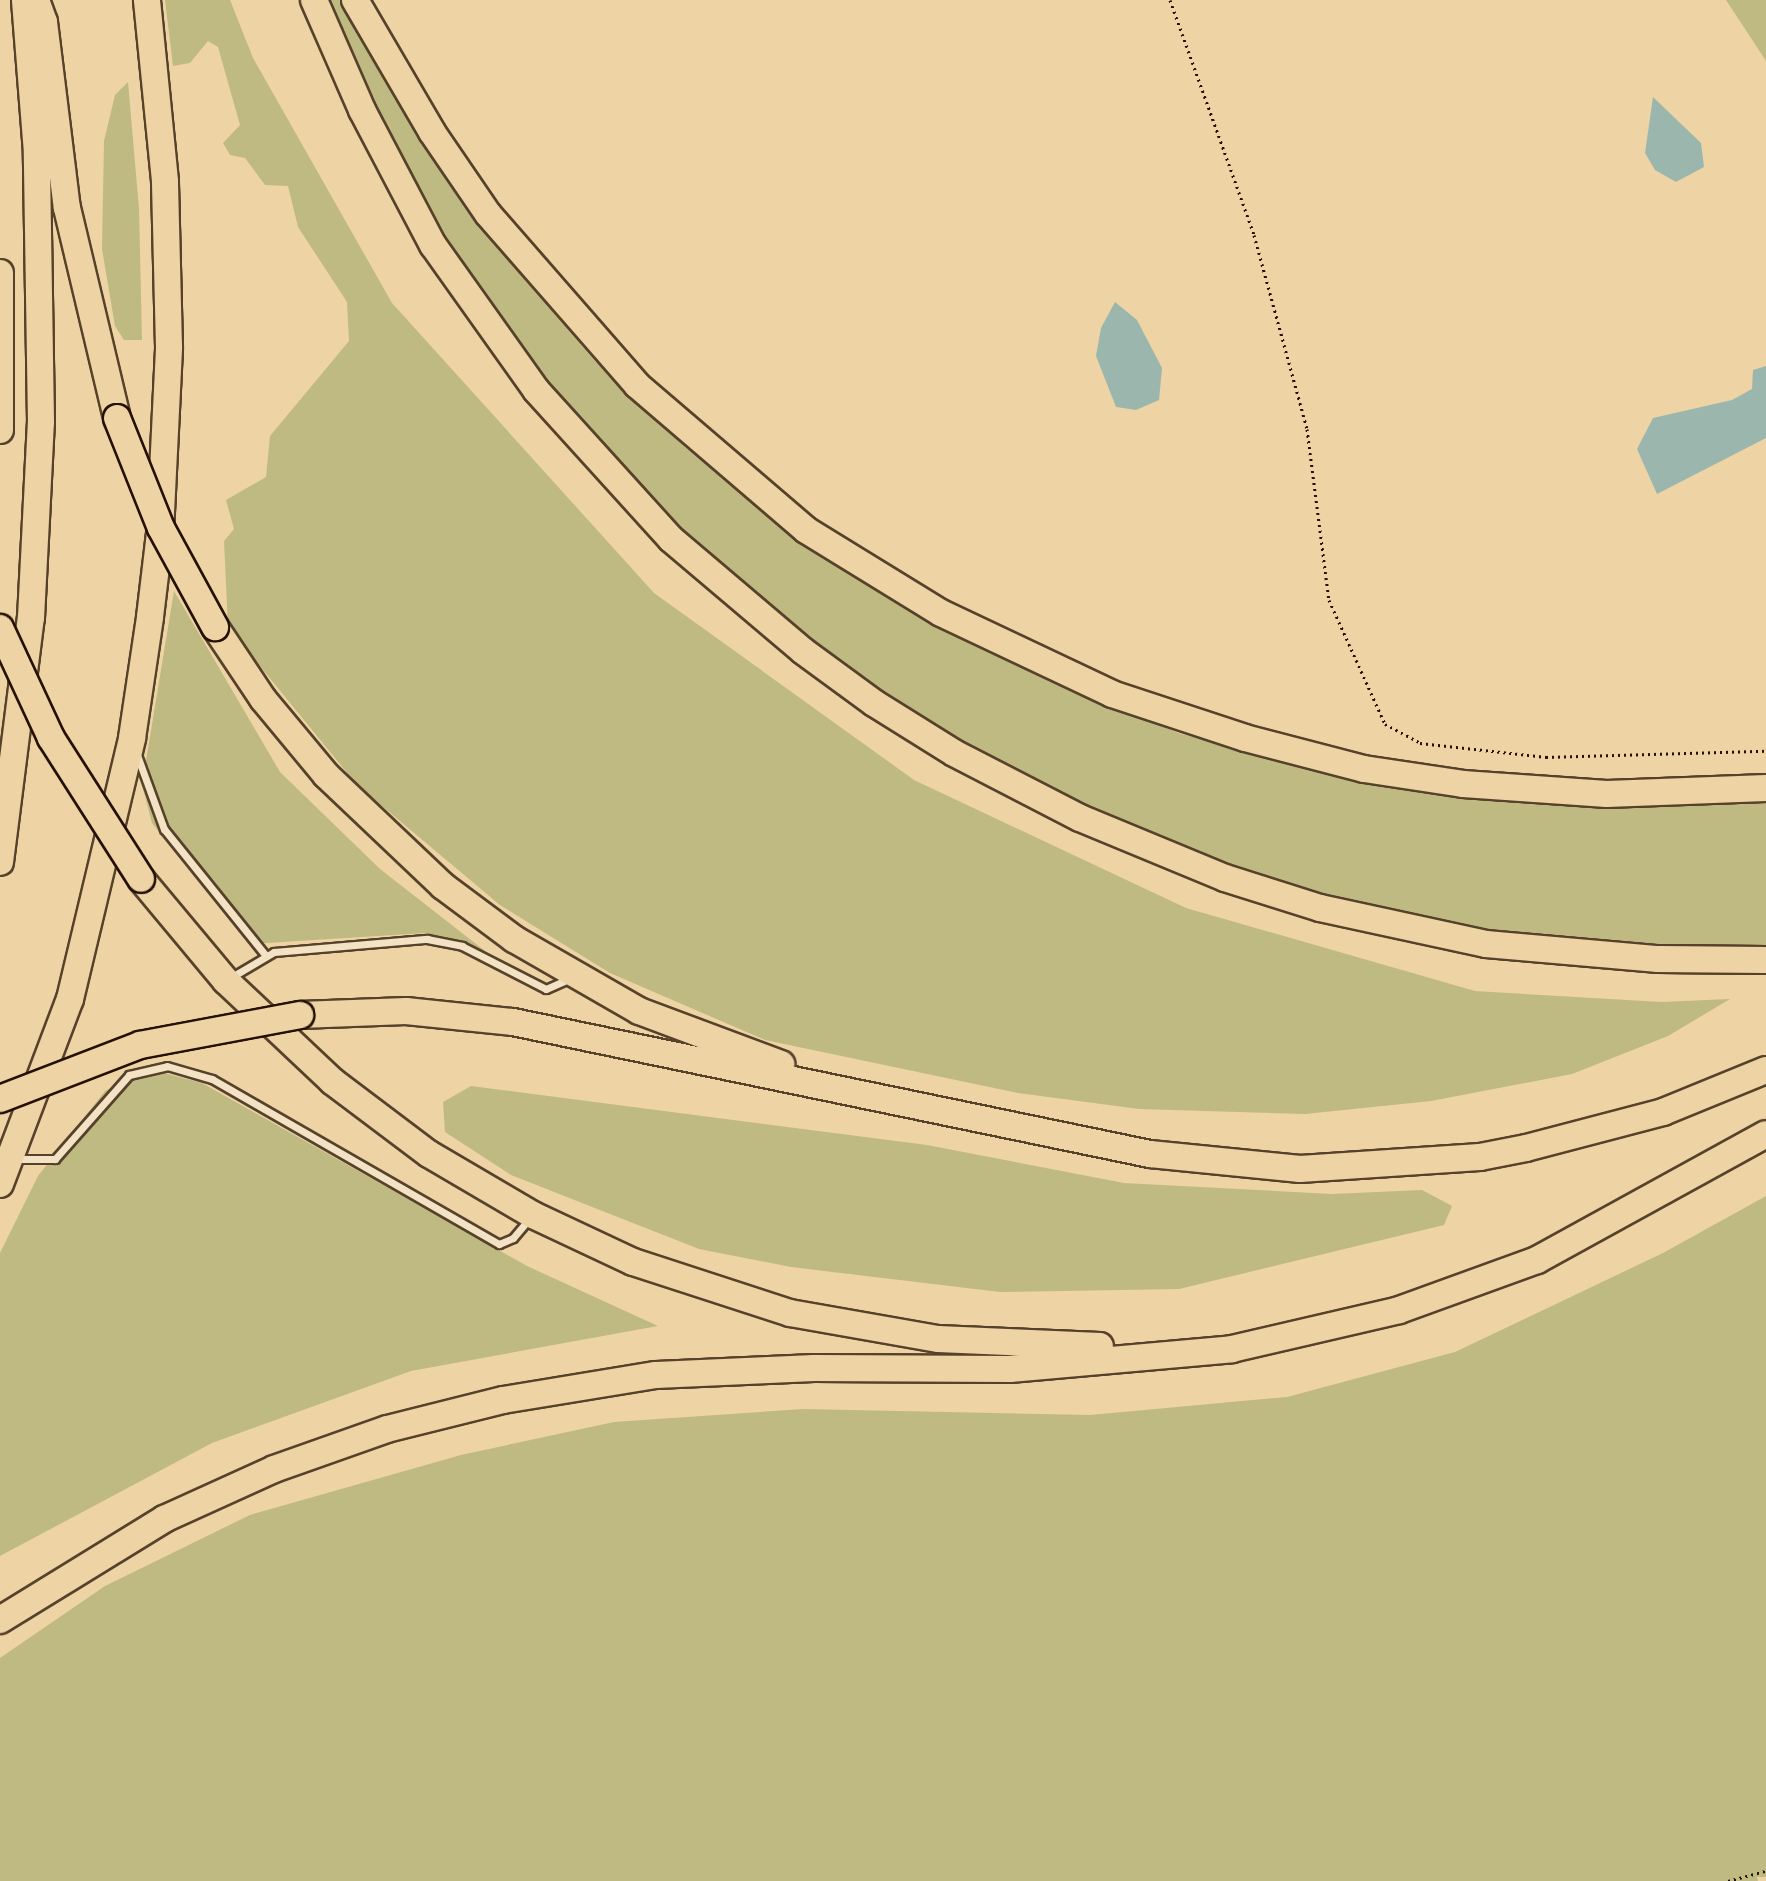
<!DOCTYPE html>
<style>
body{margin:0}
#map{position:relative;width:1766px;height:1881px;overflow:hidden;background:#eed3a4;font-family:Vollkorn,serif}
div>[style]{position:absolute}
.green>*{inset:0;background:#bfba81}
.water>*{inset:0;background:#9bb7ad}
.path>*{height:3px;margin-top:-1.5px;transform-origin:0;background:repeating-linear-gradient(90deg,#241103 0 2px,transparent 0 6px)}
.roads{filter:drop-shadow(2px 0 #56422b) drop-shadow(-2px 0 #56422b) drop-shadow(0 2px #56422b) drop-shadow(0 -2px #56422b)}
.service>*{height:7px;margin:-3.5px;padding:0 3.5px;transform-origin:3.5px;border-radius:3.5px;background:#f4e2c4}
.motorway>*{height:26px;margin:-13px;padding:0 13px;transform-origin:13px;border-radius:13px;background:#eed3a4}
.bridges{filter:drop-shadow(2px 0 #241103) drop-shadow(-2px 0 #241103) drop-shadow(0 2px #241103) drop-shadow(0 -2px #241103)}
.motorway-bridge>*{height:26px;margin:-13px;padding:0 13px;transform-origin:13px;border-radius:13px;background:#eed3a4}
span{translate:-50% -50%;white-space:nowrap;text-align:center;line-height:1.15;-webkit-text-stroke:7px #f4e2c4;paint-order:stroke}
</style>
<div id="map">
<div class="green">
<i style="clip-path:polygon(165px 0,230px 0,253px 58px,392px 303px,654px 593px,914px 780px,1186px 908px,1475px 991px,1661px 1002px,1730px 999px,1668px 1036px,1572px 1074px,1431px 1101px,1305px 1114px,1139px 1109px,1018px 1093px,765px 1040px,610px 973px,500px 905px,357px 785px,228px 627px,224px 541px,234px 529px,226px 500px,266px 477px,270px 436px,349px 341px,347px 302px,298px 227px,288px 186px,265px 185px,245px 158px,230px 155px,223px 143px,240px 125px,218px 47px,208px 41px,190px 63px,173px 66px)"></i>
<i style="clip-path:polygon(325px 0,343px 0,389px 88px,440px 165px,524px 279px,594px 360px,686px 448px,905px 606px,1038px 674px,1178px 733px,1336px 774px,1515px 802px,1725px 804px,1766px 799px,1766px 953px,1478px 930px,1296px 888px,1132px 827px,997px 762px,858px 676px,742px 586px,645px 493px,559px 398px,490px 308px,412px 186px,367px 101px)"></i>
<i style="clip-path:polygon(1726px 0,1766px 0,1766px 61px)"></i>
<i style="clip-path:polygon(128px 82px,139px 209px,142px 340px,124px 340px,115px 326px,102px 249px,104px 141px,115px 95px)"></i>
<i style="clip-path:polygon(174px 591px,280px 772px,380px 869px,526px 983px,426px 933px,249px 944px,152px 823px,142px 785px)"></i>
<i style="clip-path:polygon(149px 1069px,202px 1083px,527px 1266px,658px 1326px,411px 1371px,212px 1443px,0 1556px,0 1253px,38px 1176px,105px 1091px)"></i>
<i style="clip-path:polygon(471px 1086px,927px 1145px,1124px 1183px,1332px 1194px,1422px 1190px,1452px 1206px,1444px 1225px,1179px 1289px,1000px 1292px,791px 1267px,699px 1249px,511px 1175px,445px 1132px,443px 1102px)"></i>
<i style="clip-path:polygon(1766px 1196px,1766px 1877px,1757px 1877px,1758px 1881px,0 1881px,0 1658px,105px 1586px,250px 1515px,461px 1455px,614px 1422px,803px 1409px,1090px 1415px,1287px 1397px,1455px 1352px,1663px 1253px)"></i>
</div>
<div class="water">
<i style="clip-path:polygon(1653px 97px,1701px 143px,1704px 167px,1676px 182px,1655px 170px,1645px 153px)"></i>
<i style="clip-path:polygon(1115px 302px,1137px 320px,1162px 368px,1159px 400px,1136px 410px,1116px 407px,1096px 356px,1101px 328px)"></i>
<i style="clip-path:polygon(1766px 366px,1766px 438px,1657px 494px,1637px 449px,1653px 418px,1732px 400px,1752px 389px,1753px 370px)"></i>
</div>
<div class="path">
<i style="left:1170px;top:0;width:250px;rotate:70.3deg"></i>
<i style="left:1254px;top:235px;width:201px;rotate:74.7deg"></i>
<i style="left:1307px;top:429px;width:172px;rotate:82.7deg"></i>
<i style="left:1329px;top:600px;width:136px;rotate:65.7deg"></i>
<i style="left:1385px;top:724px;width:40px;rotate:28deg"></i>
<i style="left:1420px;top:743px;width:127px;rotate:6.3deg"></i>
<i style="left:1546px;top:757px;width:220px;rotate:-1.6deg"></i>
<i style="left:1728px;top:1881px;width:39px;rotate:-15deg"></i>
</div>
<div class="roads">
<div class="service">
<i style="left:137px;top:755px;width:79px;rotate:70deg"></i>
<i style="left:164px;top:829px;width:163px;rotate:51.2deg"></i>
<i style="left:230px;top:978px;width:51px;rotate:-30.6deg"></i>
<i style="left:274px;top:952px;width:154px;rotate:-4.9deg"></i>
<i style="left:427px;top:939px;width:36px;rotate:11deg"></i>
<i style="left:462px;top:946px;width:94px;rotate:27.1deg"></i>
<i style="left:546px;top:989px;width:24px;rotate:-24deg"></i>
<i style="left:15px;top:1159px;width:40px"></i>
<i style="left:55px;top:1159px;width:112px;rotate:-48.6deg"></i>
<i style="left:129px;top:1075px;width:39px;rotate:-13deg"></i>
<i style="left:167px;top:1066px;width:47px;rotate:16.1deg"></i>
<i style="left:212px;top:1079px;width:331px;rotate:29.9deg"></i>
<i style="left:499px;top:1244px;width:15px;rotate:-23deg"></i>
<i style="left:513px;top:1238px;width:23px;rotate:-50deg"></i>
</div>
<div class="motorway">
<i style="left:36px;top:0;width:23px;rotate:70deg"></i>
<i style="left:44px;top:22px;width:187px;rotate:83deg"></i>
<i style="left:67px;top:208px;width:216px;rotate:76.6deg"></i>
<i style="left:314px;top:0;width:120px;rotate:66.4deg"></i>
<i style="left:362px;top:110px;width:153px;rotate:62.3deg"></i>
<i style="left:433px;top:245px;width:178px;rotate:54.6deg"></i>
<i style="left:536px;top:390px;width:201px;rotate:47.8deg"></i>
<i style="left:671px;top:539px;width:173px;rotate:40.3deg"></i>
<i style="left:803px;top:651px;width:88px;rotate:36.2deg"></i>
<i style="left:874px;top:703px;width:94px;rotate:32deg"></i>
<i style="left:954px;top:753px;width:142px;rotate:27.3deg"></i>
<i style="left:1080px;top:818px;width:157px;rotate:22.5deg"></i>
<i style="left:1225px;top:878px;width:100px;rotate:17.5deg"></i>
<i style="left:1320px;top:908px;width:170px;rotate:12.2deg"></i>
<i style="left:1486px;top:944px;width:173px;rotate:5deg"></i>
<i style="left:1658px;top:959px;width:108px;rotate:0.5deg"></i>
<i style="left:355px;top:0;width:153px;rotate:59.7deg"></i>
<i style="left:432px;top:132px;width:99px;rotate:55.7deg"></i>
<i style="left:488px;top:214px;width:227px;rotate:48.9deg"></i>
<i style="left:637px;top:385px;width:223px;rotate:40.6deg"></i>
<i style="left:806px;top:530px;width:158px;rotate:31.6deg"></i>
<i style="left:941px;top:613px;width:189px;rotate:25.3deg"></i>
<i style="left:1112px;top:694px;width:140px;rotate:18.3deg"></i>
<i style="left:1245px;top:738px;width:123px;rotate:14.6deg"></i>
<i style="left:1364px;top:769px;width:100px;rotate:8.6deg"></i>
<i style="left:1463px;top:784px;width:144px;rotate:4deg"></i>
<i style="left:1607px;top:794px;width:159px;rotate:-2.2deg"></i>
<i style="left:0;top:273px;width:157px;rotate:90deg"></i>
<i style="left:215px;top:627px;width:87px;rotate:56.3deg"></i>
<i style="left:263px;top:699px;width:99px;rotate:50.3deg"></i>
<i style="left:326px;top:775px;width:161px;rotate:43.5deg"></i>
<i style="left:443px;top:886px;width:89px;rotate:36.7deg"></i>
<i style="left:514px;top:939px;width:144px;rotate:29.9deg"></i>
<i style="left:639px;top:1011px;width:152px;rotate:20.5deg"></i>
<i style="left:0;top:862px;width:246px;rotate:-82.8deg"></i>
<i style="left:31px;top:618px;width:196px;rotate:-87.1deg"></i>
<i style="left:41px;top:422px;width:269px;rotate:-90.9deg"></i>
<i style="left:37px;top:153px;width:153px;rotate:-94.5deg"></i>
<i style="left:141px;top:879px;width:133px;rotate:50.2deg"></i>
<i style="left:226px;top:981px;width:146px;rotate:43.3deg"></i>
<i style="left:332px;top:1081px;width:121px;rotate:37deg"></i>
<i style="left:429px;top:1154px;width:121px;rotate:30.4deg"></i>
<i style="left:533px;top:1215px;width:110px;rotate:25.2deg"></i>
<i style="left:633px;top:1262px;width:165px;rotate:18deg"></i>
<i style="left:790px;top:1313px;width:150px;rotate:10deg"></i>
<i style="left:938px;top:1339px;width:162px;rotate:2.5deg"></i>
<i style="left:300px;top:1015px;width:106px;rotate:-2.2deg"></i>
<i style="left:406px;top:1011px;width:108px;rotate:5.9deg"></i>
<i style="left:513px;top:1022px;width:651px;rotate:11.71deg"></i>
<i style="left:1150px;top:1154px;width:151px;rotate:5.7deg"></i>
<i style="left:1300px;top:1169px;width:180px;rotate:-3.8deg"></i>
<i style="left:1480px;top:1157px;width:47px;rotate:-11.1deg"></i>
<i style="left:1526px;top:1148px;width:142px;rotate:-14.7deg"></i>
<i style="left:1663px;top:1112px;width:111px;rotate:-22.2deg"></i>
<i style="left:0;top:1184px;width:198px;rotate:-69.3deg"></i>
<i style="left:70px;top:999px;width:268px;rotate:-76.6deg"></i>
<i style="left:132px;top:738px;width:122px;rotate:-81.5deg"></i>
<i style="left:150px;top:617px;width:85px;rotate:-83.2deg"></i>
<i style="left:160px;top:533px;width:186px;rotate:-87.2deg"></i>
<i style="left:169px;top:347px;width:166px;rotate:-91.4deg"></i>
<i style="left:165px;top:181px;width:182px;rotate:-95.7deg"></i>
<i style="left:0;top:1620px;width:193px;rotate:-31.6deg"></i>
<i style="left:164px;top:1519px;width:121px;rotate:-24.4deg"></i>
<i style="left:274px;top:1469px;width:120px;rotate:-19.5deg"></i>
<i style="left:387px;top:1429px;width:120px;rotate:-14deg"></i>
<i style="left:503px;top:1400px;width:155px;rotate:-9.3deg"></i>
<i style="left:656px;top:1375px;width:158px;rotate:-2.5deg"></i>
<i style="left:814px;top:1368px;width:196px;rotate:0.3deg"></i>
<i style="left:1010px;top:1369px;width:223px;rotate:-5.1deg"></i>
<i style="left:1232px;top:1349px;width:171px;rotate:-13.1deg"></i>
<i style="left:1399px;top:1310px;width:147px;rotate:-19.9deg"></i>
<i style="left:1537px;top:1260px;width:261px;rotate:-28.8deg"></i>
</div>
</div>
<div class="bridges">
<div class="motorway-bridge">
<i style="left:117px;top:418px;width:118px;rotate:68.2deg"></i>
<i style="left:161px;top:528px;width:113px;rotate:61.4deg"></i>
<i style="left:0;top:628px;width:121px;rotate:65.1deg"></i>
<i style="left:51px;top:738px;width:167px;rotate:57.4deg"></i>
<i style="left:0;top:1099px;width:150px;rotate:-21.1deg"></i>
<i style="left:140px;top:1045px;width:163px;rotate:-10.6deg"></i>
</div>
</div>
</div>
